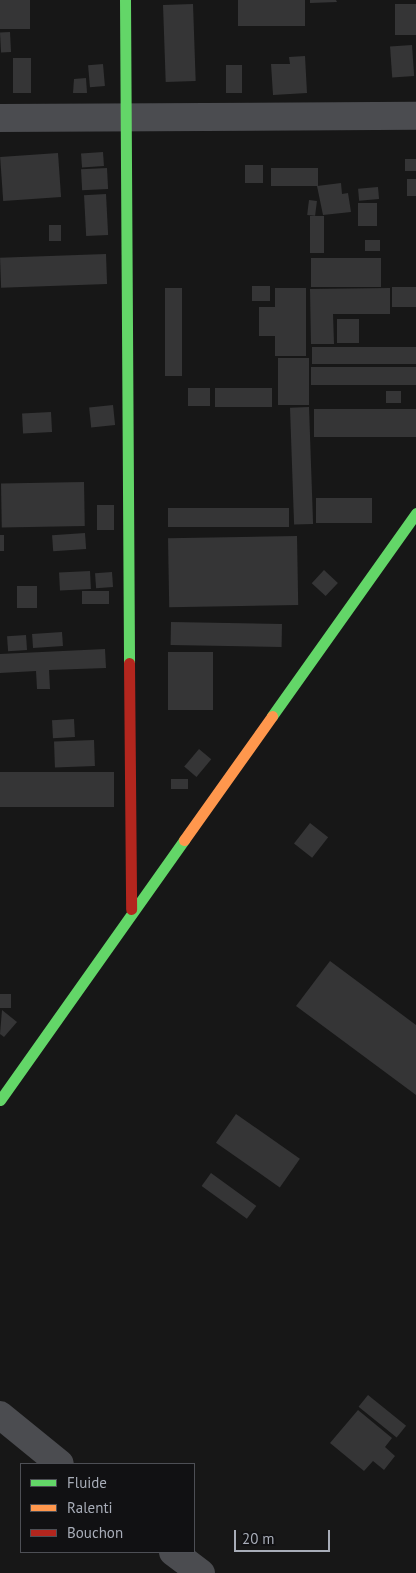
<!DOCTYPE html>
<style>
body{margin:0}
#map{position:relative;width:416px;height:1573px;overflow:hidden;background:#171717;font-family:"PT Sans",sans-serif}
div>[style]{position:absolute}
.building>*{inset:0;background:#353536;transform-origin:0 0}
.street>*{height:28px;margin:-14px;padding:0 14px;transform-origin:14px;border-radius:14px;background:#4b4c50}
.fast>*{height:11px;margin:-5.5px;padding:0 5.5px;transform-origin:5.5px;border-radius:5.5px;background:#63d668}
.slow>*{height:11px;margin:-5.5px;padding:0 5.5px;transform-origin:5.5px;border-radius:5.5px;background:#ff974d}
.jam>*{height:11px;margin:-5.5px;padding:0 5.5px;transform-origin:5.5px;border-radius:5.5px;background:#b3261e}
span{translate:-50% -50%;white-space:nowrap;text-align:center;line-height:1.15;-webkit-text-stroke:4px #111113;paint-order:stroke}
.legend{position:absolute;left:20px;top:1463px;width:175px;height:90px;box-sizing:border-box;background:#111113;border:1px solid #4d4f55;margin:0;padding:6px 9px;list-style:none;font-size:15px;color:#a8adb8}
.legend li{display:flex;align-items:center;gap:10px;height:25px}
.legend b{width:25px;border:1px solid #4d4f55}
.scale{position:absolute;left:234px;top:1530px;width:96px;height:22px;box-sizing:border-box;border:2px solid #a8adb8;border-top:0;padding-left:6px;font-size:15px;line-height:18px;white-space:nowrap;color:#a8adb8;-webkit-text-stroke:4px #111113;paint-order:stroke}
</style>
<div id="map">
<div class="building">
<i style="left:0;top:0;width:30px;height:29px"></i>
<i style="left:238px;top:0;width:67px;height:26px"></i>
<i style="clip-path:polygon(310px 0,336px 0,337px 2px,310px 3px)"></i>
<i style="left:193px;top:4px;width:77px;height:30px;rotate:88deg"></i>
<i style="left:416px;top:4px;width:31px;height:21px;rotate:90deg"></i>
<i style="left:10px;top:32px;width:20px;height:10px;rotate:87deg"></i>
<i style="left:412px;top:45px;width:31px;height:22px;rotate:86deg"></i>
<i style="clip-path:polygon(305px 56px,307px 93px,273px 95px,271px 64px,290px 64px,289px 57px)"></i>
<i style="left:13px;top:58px;width:18px;height:35px"></i>
<i style="left:103px;top:64px;width:22px;height:15px;rotate:85deg"></i>
<i style="left:226px;top:65px;width:16px;height:28px"></i>
<i style="clip-path:polygon(86px 78px,87px 93px,73px 93px,74px 79px)"></i>
<i style="left:103px;top:152px;width:14px;height:22px;rotate:86deg"></i>
<i style="left:58px;top:153px;width:44px;height:58px;rotate:86deg"></i>
<i style="left:405px;top:159px;width:11px;height:12px"></i>
<i style="left:245px;top:165px;width:18px;height:18px"></i>
<i style="left:107px;top:168px;width:21px;height:26px;rotate:87deg"></i>
<i style="left:271px;top:168px;width:47px;height:18px"></i>
<i style="left:407px;top:179px;width:9px;height:17px"></i>
<i style="clip-path:polygon(341px 183px,342px 194px,348px 193px,351px 212px,323px 215px,317px 186px)"></i>
<i style="left:378px;top:187px;width:12px;height:20px;rotate:85deg"></i>
<i style="left:106px;top:194px;width:41px;height:22px;rotate:87deg"></i>
<i style="left:309px;top:200px;width:8px;height:15px;rotate:7deg"></i>
<i style="left:358px;top:203px;width:19px;height:23px"></i>
<i style="left:310px;top:216px;width:14px;height:37px"></i>
<i style="left:49px;top:225px;width:12px;height:16px"></i>
<i style="left:365px;top:240px;width:15px;height:11px"></i>
<i style="left:106px;top:254px;width:30px;height:106px;rotate:88deg"></i>
<i style="left:311px;top:258px;width:70px;height:29px"></i>
<i style="left:252px;top:286px;width:18px;height:15px"></i>
<i style="left:416px;top:287px;width:20px;height:24px;rotate:90deg"></i>
<i style="left:165px;top:288px;width:17px;height:88px"></i>
<i style="clip-path:polygon(275px 288px,306px 288px,306px 356px,275px 356px,275px 336px,259px 336px,259px 307px,275px 307px)"></i>
<i style="clip-path:polygon(390px 288px,390px 314px,333px 314px,334px 344px,311px 344px,310px 289px)"></i>
<i style="left:337px;top:319px;width:22px;height:24px"></i>
<i style="left:416px;top:347px;width:17px;height:104px;rotate:90deg"></i>
<i style="left:278px;top:358px;width:31px;height:47px"></i>
<i style="left:416px;top:367px;width:18px;height:105px;rotate:90deg"></i>
<i style="left:188px;top:388px;width:22px;height:18px"></i>
<i style="left:272px;top:388px;width:19px;height:57px;rotate:90deg"></i>
<i style="left:386px;top:391px;width:15px;height:12px"></i>
<i style="left:113px;top:405px;width:20px;height:24px;rotate:84deg"></i>
<i style="left:309px;top:407px;width:117px;height:19px;rotate:88deg"></i>
<i style="left:416px;top:409px;width:28px;height:102px;rotate:90deg"></i>
<i style="left:51px;top:412px;width:20px;height:29px;rotate:87deg"></i>
<i style="left:84px;top:482px;width:44px;height:83px;rotate:89deg"></i>
<i style="left:372px;top:498px;width:25px;height:56px;rotate:90deg"></i>
<i style="left:97px;top:505px;width:17px;height:25px"></i>
<i style="left:168px;top:508px;width:121px;height:19px"></i>
<i style="left:85px;top:533px;width:16px;height:33px;rotate:86deg"></i>
<i style="left:0;top:535px;width:4px;height:16px"></i>
<i style="left:297px;top:536px;width:69px;height:129px;rotate:89deg"></i>
<i style="left:324px;top:570px;width:19px;height:18px;rotate:43deg"></i>
<i style="left:90px;top:571px;width:18px;height:31px;rotate:87deg"></i>
<i style="left:112px;top:572px;width:15px;height:17px;rotate:86deg"></i>
<i style="left:17px;top:586px;width:20px;height:22px"></i>
<i style="left:109px;top:591px;width:13px;height:27px;rotate:90deg"></i>
<i style="left:171px;top:622px;width:111px;height:23px;rotate:1deg"></i>
<i style="left:62px;top:632px;width:14px;height:30px;rotate:86deg"></i>
<i style="left:26px;top:635px;width:15px;height:19px;rotate:86deg"></i>
<i style="clip-path:polygon(105px 649px,106px 668px,49px 670px,50px 689px,37px 689px,36px 671px,0 673px,0 654px)"></i>
<i style="left:168px;top:652px;width:45px;height:58px"></i>
<i style="left:74px;top:719px;width:18px;height:22px;rotate:87deg"></i>
<i style="left:94px;top:740px;width:26px;height:40px;rotate:88deg"></i>
<i style="left:199px;top:749px;width:16px;height:23px;rotate:40deg"></i>
<i style="left:114px;top:772px;width:35px;height:114px;rotate:90deg"></i>
<i style="left:171px;top:779px;width:17px;height:10px"></i>
<i style="left:310px;top:823px;width:23px;height:26px;rotate:38deg"></i>
<i style="clip-path:polygon(330px 961px,416px 1025px,416px 1095px,296px 1006px)"></i>
<i style="left:0;top:994px;width:11px;height:14px"></i>
<i style="clip-path:polygon(2px 1010px,17px 1022px,4px 1037px,0 1034px)"></i>
<i style="left:236px;top:1114px;width:78px;height:35px;rotate:35deg"></i>
<i style="left:211px;top:1173px;width:56px;height:16px;rotate:36deg"></i>
<i style="left:368px;top:1395px;width:49px;height:15px;rotate:39deg"></i>
<i style="clip-path:polygon(358px 1410px,392px 1438px,385px 1447px,395px 1456px,384px 1470px,373px 1461px,364px 1471px,330px 1443px)"></i>
</div>
<div class="street">
<i style="left:0;top:118px;width:416px;rotate:-0.3deg"></i>
<i style="left:0;top:1415px;width:77px;rotate:39.2deg"></i>
<i style="left:173px;top:1552px;width:35px;rotate:37deg"></i>
</div>
<div class="fast">
<i style="left:125px;top:0;width:663px;rotate:89.65deg"></i>
<i style="left:272px;top:716px;width:249px;rotate:-54.6deg"></i>
<i style="left:0;top:1100px;width:319px;rotate:-54.7deg"></i>
</div>
<div class="slow">
<i style="left:184px;top:840px;width:152px;rotate:-54.6deg"></i>
</div>
<div class="jam">
<i style="left:129px;top:663px;width:246px;rotate:89.5deg"></i>
</div>
<ul class="legend">
<li><b style="height:6px;background:#63d668"></b>Fluide</li>
<li><b style="height:6px;background:#ff974d"></b>Ralenti</li>
<li><b style="height:6px;background:#b3261e"></b>Bouchon</li>
</ul>
<div class="scale">20 m</div>
</div>
